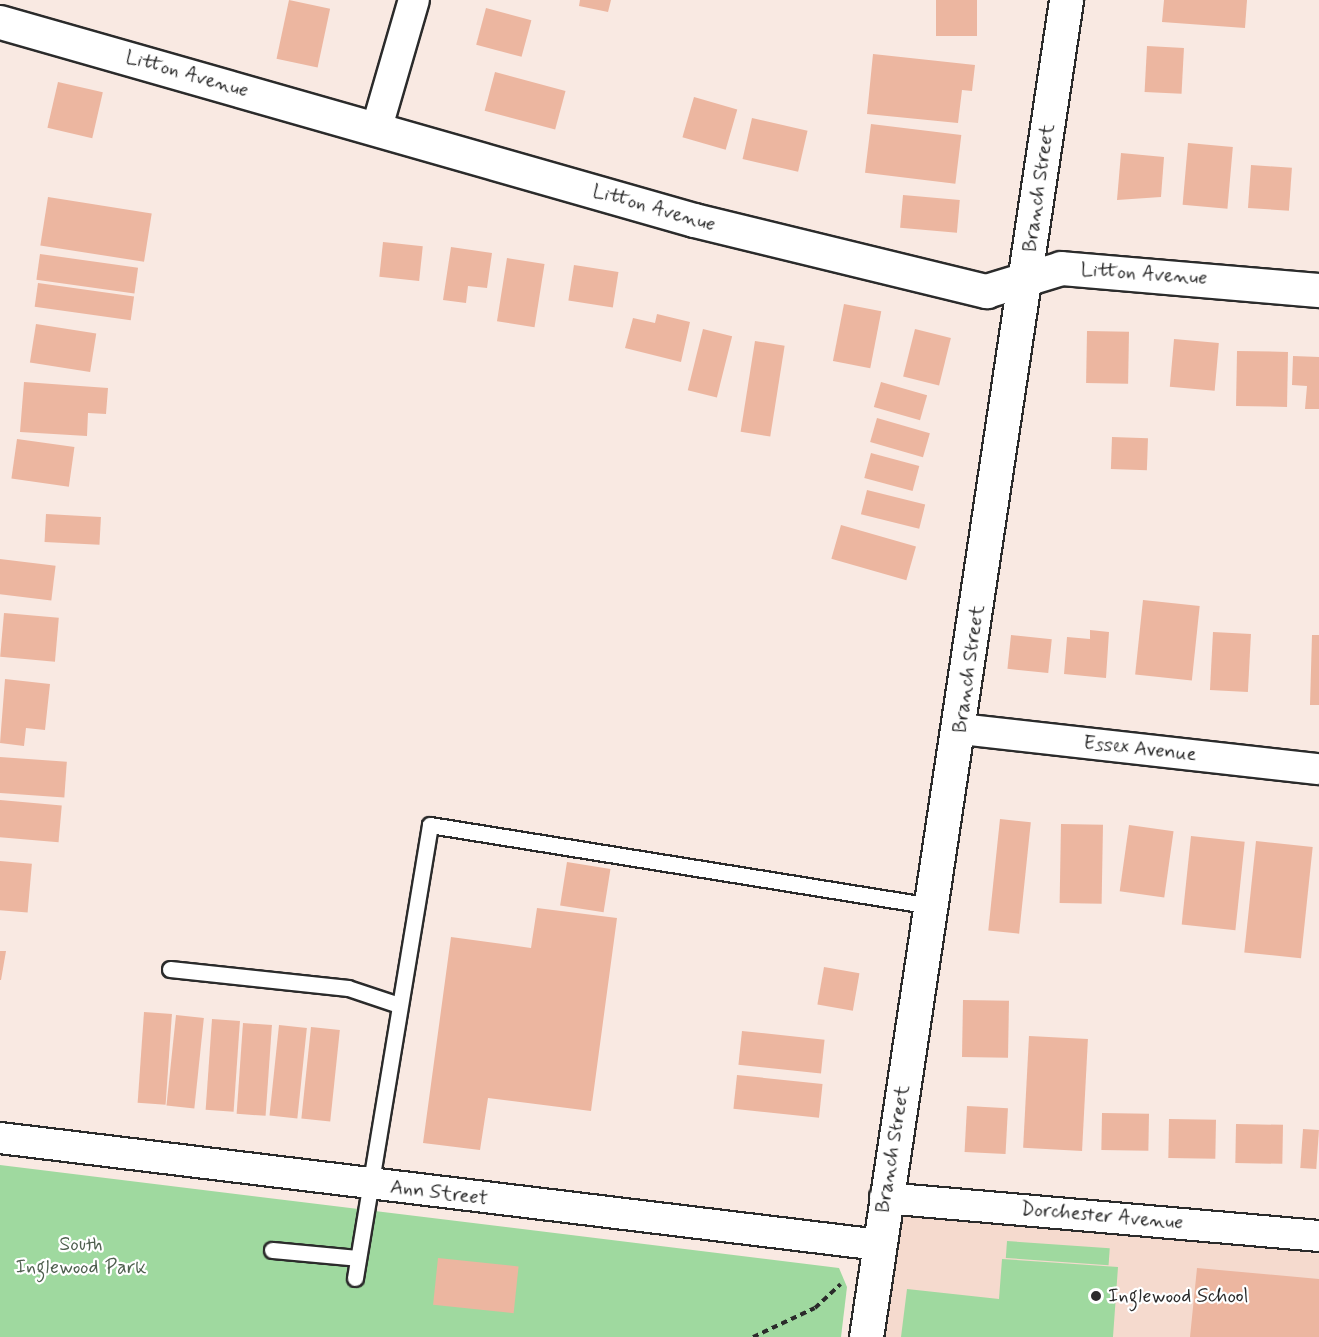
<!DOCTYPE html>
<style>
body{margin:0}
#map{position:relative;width:1319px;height:1337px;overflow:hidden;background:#f9e9e2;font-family:Mynerve,sans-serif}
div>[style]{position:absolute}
.built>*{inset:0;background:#f5dace}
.green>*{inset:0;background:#9fd99f;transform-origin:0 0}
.building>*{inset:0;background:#ecb6a0;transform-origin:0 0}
.path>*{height:4px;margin-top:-2px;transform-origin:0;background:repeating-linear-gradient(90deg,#2b2b2b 0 6px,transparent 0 10.5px)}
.roads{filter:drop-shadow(2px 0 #2b2b2b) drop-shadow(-2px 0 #2b2b2b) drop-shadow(0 2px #2b2b2b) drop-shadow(0 -2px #2b2b2b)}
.service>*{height:15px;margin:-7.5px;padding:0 7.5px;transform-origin:7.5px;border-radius:7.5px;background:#fff}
.minor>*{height:30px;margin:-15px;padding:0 15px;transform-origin:15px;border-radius:15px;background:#fff}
.tertiary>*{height:33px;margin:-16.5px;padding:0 16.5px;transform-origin:16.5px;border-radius:16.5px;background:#fff}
.dots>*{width:16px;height:16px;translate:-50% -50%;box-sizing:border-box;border:3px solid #fff;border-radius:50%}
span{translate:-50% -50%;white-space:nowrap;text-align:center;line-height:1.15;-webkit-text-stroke:4.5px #fff;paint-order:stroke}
.street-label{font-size:20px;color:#2b2b2b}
.park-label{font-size:20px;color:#4e5f4e}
.poi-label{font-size:20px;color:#2b2b2b}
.left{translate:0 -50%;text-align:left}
</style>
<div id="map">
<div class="built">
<i style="clip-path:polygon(907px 1200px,1319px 1254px,1319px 1337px,870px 1337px,879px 1245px)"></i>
</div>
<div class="green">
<i style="clip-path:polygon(0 1165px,839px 1268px,847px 1287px,841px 1337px,0 1337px)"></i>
<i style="left:1007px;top:1241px;width:103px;height:17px;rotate:4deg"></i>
<i style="clip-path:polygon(1002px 1259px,1118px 1267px,1113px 1337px,901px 1337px,907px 1289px,999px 1299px)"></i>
</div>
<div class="building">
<i style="left:289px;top:0;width:42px;height:60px;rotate:12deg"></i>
<i style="clip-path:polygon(580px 0,611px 0,608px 12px,579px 6px)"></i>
<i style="left:936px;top:0;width:41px;height:36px"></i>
<i style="clip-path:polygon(1164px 0,1247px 0,1245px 28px,1162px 22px)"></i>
<i style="left:486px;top:8px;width:47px;height:38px;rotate:15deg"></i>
<i style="left:1147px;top:46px;width:37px;height:46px;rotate:3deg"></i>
<i style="clip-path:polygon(873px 54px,975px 65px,972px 91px,962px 90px,958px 123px,867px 114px)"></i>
<i style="left:495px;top:72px;width:73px;height:40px;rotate:15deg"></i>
<i style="left:58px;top:82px;width:46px;height:47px;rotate:13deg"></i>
<i style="left:694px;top:97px;width:45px;height:42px;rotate:16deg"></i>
<i style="left:752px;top:118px;width:57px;height:42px;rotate:13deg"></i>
<i style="left:871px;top:124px;width:91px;height:49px;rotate:7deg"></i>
<i style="left:1188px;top:143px;width:45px;height:62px;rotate:5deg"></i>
<i style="clip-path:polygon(1121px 153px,1164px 157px,1161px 197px,1117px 200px)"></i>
<i style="left:1251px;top:165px;width:41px;height:43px;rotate:4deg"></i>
<i style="left:903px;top:195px;width:57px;height:33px;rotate:5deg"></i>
<i style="left:48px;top:197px;width:105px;height:49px;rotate:9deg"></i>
<i style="left:383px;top:242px;width:40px;height:35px;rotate:6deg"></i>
<i style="clip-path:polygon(451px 247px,492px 253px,487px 288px,468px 286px,466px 303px,443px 300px)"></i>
<i style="left:40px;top:254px;width:99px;height:26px;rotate:8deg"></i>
<i style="left:507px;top:258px;width:38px;height:64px;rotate:9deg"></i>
<i style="left:574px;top:265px;width:45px;height:36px;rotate:9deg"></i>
<i style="left:38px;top:283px;width:97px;height:24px;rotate:8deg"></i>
<i style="left:844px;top:304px;width:38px;height:58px;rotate:11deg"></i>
<i style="clip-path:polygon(657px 314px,690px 322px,681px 362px,625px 348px,633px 318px,655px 323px)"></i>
<i style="left:36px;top:324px;width:61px;height:39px;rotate:9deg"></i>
<i style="left:703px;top:329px;width:30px;height:63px;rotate:14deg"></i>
<i style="left:915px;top:329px;width:37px;height:49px;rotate:14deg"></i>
<i style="left:1087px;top:331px;width:42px;height:52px;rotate:1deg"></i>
<i style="left:1174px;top:339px;width:45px;height:48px;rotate:5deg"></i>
<i style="left:755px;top:341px;width:30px;height:92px;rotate:9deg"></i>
<i style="left:1237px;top:351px;width:51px;height:55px;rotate:1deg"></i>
<i style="clip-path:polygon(1293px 356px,1319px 357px,1319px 409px,1305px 409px,1307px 386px,1292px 385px)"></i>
<i style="clip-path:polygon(24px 382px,108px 388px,106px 414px,88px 413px,87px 436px,20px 432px)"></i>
<i style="left:881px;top:382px;width:48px;height:26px;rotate:16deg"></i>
<i style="left:877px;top:418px;width:55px;height:25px;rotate:16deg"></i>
<i style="left:1112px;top:437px;width:36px;height:32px;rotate:2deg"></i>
<i style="left:17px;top:439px;width:58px;height:40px;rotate:8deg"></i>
<i style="left:871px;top:453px;width:50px;height:26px;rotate:15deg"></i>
<i style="left:867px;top:490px;width:60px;height:25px;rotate:14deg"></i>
<i style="left:46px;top:514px;width:55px;height:28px;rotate:3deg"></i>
<i style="left:841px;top:525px;width:78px;height:35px;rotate:16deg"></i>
<i style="left:0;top:559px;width:56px;height:35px;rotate:7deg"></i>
<i style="left:1143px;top:600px;width:57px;height:75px;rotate:6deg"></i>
<i style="left:4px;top:613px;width:55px;height:44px;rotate:5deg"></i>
<i style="clip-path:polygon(1090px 630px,1109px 632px,1106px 678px,1064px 674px,1067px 637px,1090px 639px)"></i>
<i style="left:1213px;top:632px;width:38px;height:58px;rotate:3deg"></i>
<i style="left:1011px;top:635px;width:41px;height:34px;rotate:6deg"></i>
<i style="clip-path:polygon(1312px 635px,1319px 635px,1319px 705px,1310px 705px)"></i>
<i style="clip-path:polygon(5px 679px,50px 684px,45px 730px,26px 728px,24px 746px,0 743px)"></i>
<i style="left:0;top:757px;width:67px;height:36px;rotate:4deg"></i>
<i style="left:0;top:800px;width:62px;height:37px;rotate:5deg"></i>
<i style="left:1000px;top:819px;width:31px;height:112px;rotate:6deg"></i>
<i style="left:1061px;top:824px;width:42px;height:79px;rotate:1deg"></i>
<i style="left:1129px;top:825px;width:45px;height:67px;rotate:8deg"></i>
<i style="left:1191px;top:836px;width:54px;height:89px;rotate:6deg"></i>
<i style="left:1256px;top:841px;width:57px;height:112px;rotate:6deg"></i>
<i style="left:0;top:861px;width:32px;height:49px;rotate:5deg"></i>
<i style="left:567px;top:862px;width:44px;height:44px;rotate:9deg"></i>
<i style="clip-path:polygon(537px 908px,617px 918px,591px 1111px,488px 1098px,480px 1150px,423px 1143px,451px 937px,531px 948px)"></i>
<i style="clip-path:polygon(0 951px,6px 951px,1px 980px,0 980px)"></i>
<i style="left:824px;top:967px;width:36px;height:38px;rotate:10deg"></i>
<i style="left:963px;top:1000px;width:46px;height:57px;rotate:1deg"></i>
<i style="left:144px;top:1012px;width:28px;height:91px;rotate:4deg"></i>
<i style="left:176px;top:1015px;width:28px;height:91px;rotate:6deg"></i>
<i style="left:212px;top:1019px;width:28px;height:91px;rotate:4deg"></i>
<i style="left:243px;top:1023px;width:29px;height:91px;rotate:4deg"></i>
<i style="left:279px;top:1025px;width:28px;height:91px;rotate:6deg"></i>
<i style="left:311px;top:1027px;width:29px;height:92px;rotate:6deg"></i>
<i style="left:742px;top:1031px;width:83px;height:34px;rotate:6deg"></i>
<i style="left:1029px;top:1036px;width:59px;height:112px;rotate:3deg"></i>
<i style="left:737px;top:1075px;width:86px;height:34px;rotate:6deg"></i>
<i style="left:967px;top:1106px;width:41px;height:46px;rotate:3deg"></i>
<i style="left:1102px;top:1113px;width:47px;height:37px;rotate:1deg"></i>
<i style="left:1169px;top:1119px;width:47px;height:39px;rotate:1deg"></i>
<i style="left:1236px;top:1124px;width:47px;height:39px;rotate:1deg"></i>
<i style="left:1303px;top:1129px;width:16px;height:39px;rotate:4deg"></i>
<i style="left:438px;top:1258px;width:81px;height:47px;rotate:6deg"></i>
<i style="clip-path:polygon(1197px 1268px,1319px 1279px,1319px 1337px,1190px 1337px)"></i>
</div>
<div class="path">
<i style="left:753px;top:1337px;width:68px;rotate:-25.1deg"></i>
<i style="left:815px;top:1308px;width:35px;rotate:-43deg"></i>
</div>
<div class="roads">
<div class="service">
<i style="left:170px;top:969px;width:179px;rotate:6.1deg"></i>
<i style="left:348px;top:988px;width:54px;rotate:18.4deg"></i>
<i style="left:272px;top:1250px;width:86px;rotate:5.3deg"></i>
<i style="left:355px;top:1278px;width:459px;rotate:-80.6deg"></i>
<i style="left:430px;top:825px;width:508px;rotate:9.17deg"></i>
</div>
<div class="minor">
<i style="left:377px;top:127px;width:132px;rotate:-73.8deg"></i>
<i style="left:961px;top:729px;width:360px;rotate:6.4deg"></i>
<i style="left:0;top:1138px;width:885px;rotate:6.94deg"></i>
<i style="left:885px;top:1198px;width:436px;rotate:5deg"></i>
</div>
<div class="tertiary">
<i style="left:0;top:22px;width:722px;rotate:15.92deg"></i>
<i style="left:694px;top:220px;width:301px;rotate:13.7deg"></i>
<i style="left:986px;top:291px;width:78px;rotate:-17deg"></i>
<i style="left:1061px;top:268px;width:259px;rotate:4.9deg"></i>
<i style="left:866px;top:1337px;width:1352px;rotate:-81.49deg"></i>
</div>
</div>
<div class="dots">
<i style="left:1096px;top:1296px;background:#2b2b2b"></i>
</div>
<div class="street-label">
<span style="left:187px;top:74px;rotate:16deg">Litton Avenue</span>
<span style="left:1039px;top:188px;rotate:-82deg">Branch Street</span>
<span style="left:654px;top:208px;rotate:16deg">Litton Avenue</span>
<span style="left:1144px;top:274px;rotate:4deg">Litton Avenue</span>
<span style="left:969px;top:669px;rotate:-82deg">Branch Street</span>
<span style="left:1140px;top:749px;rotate:6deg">Essex Avenue</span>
<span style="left:893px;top:1149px;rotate:-81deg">Branch Street</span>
<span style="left:439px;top:1193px;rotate:7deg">Ann Street</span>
<span style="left:1102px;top:1216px;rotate:5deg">Dorchester Avenue</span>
</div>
<div class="park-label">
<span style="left:81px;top:1256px">South<br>Inglewood Park</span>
</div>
<div class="poi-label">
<span class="left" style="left:1108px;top:1296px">Inglewood School</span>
</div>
</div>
